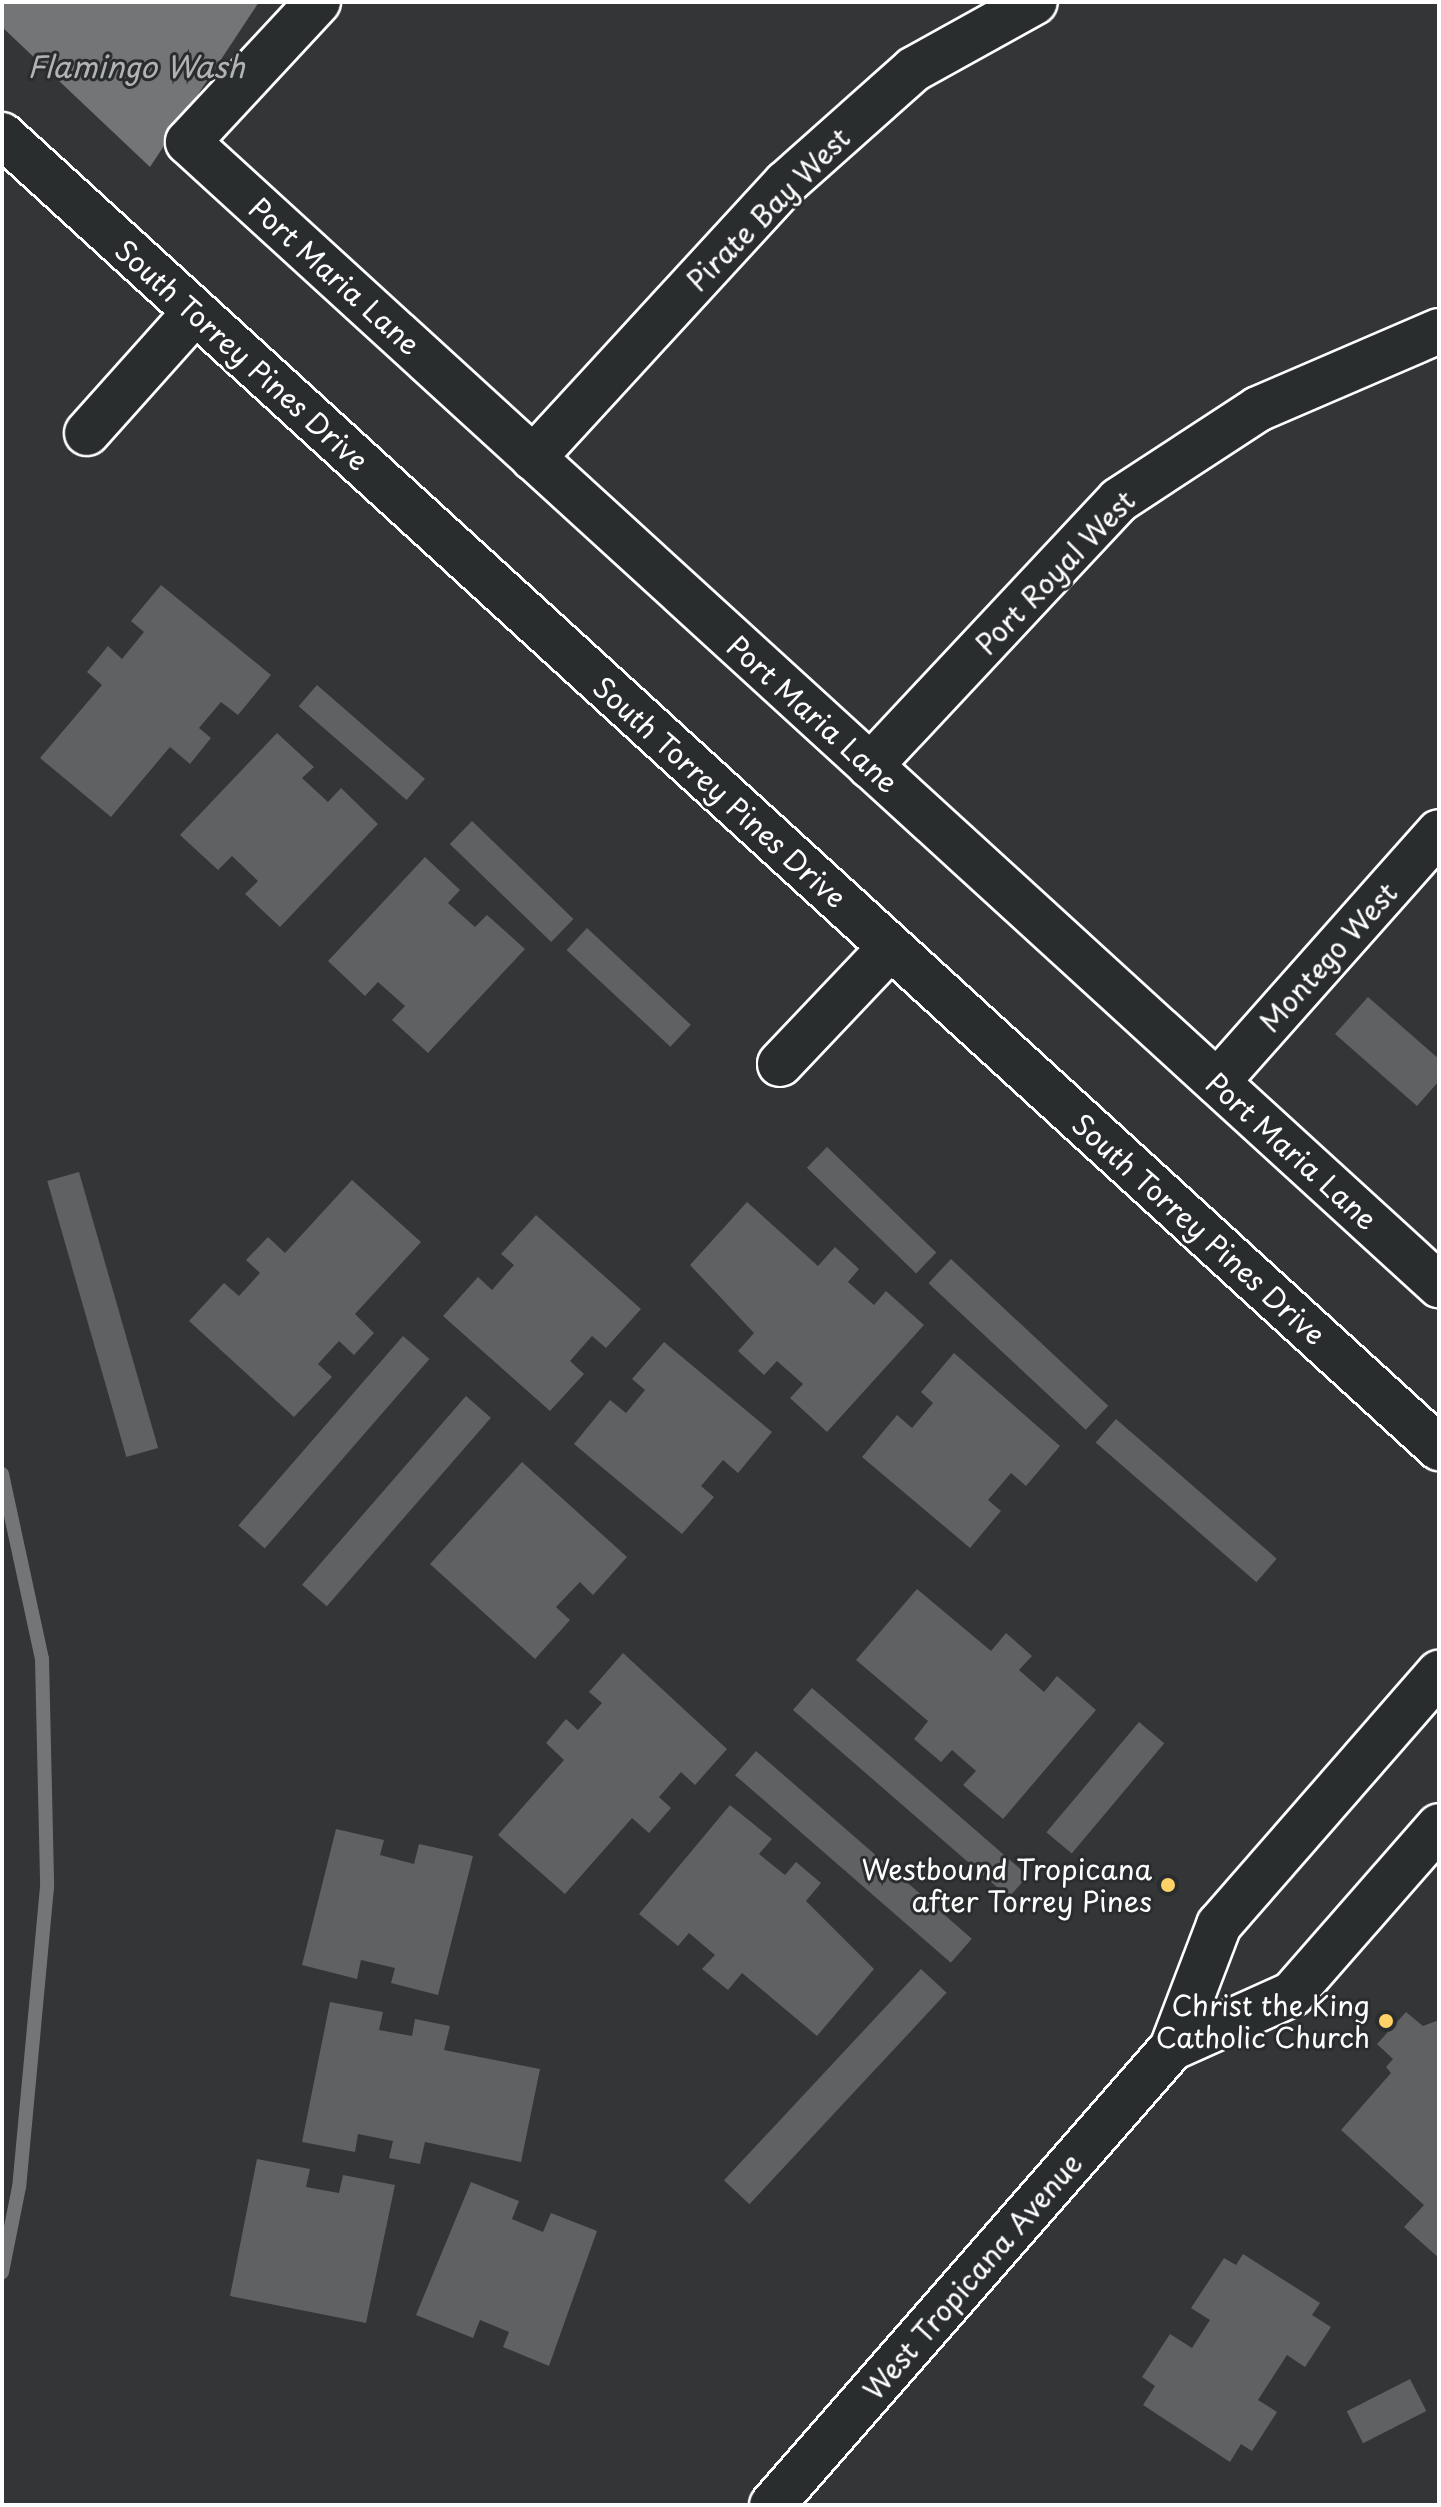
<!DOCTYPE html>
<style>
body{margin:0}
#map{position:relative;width:1441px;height:2507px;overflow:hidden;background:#333536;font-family:"Playpen Sans",sans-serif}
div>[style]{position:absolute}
.water>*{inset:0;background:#737576}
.stream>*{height:14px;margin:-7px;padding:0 7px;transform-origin:7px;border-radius:7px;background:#737576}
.building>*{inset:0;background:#5f6162;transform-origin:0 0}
.roads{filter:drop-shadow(2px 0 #fff) drop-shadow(-2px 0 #fff) drop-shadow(0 2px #fff) drop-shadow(0 -2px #fff)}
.minor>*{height:44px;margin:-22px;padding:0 22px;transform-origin:22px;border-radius:22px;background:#2a2d2e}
.major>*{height:44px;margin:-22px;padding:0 22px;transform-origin:22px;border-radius:22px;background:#2a2d2e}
.dots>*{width:22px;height:22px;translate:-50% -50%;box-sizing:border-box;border:4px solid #2a2d2e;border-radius:50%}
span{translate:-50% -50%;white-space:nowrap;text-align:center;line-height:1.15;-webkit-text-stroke:6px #2a2d2e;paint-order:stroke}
.street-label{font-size:28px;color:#fff}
.poi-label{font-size:28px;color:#fff}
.right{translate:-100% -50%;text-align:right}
.water-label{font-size:30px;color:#b2b3b4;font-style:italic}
.frame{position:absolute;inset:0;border:4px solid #fff;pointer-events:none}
</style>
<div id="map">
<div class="water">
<i style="clip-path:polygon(2px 2px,259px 2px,150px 167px,2px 27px)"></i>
</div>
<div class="stream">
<i style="left:2px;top:1474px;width:189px;rotate:77.8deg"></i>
<i style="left:42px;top:1659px;width:228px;rotate:88.7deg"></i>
<i style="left:47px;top:1887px;width:301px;rotate:95.3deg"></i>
<i style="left:19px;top:2187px;width:87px;rotate:101.3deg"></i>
</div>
<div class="building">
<i style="clip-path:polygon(161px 585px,271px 675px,238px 715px,221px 702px,199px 728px,211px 738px,190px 764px,170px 747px,111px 817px,40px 758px,102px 685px,87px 672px,108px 646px,122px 659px,144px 632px,131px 621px)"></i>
<i style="left:317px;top:685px;width:143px;height:28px;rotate:41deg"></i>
<i style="clip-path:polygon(277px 733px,314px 767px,302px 778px,328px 802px,341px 788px,378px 824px,280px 927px,245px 894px,258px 881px,232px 856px,218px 870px,180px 835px)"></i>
<i style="left:472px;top:821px;width:141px;height:32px;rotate:44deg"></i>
<i style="clip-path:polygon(425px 857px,460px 890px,448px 903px,475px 927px,487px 915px,525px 949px,428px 1053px,392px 1020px,405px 1006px,378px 982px,365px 996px,328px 961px)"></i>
<i style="left:587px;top:928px;width:142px;height:30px;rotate:43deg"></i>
<i style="clip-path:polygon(1368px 997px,1439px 1059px,1439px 1081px,1417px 1106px,1335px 1034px)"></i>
<i style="left:827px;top:1147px;width:152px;height:29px;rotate:44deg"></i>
<i style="left:79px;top:1172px;width:287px;height:33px;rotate:74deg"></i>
<i style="clip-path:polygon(352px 1180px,421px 1242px,355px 1314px,374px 1333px,354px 1355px,339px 1341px,318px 1364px,332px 1377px,294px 1417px,189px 1321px,224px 1283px,239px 1296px,260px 1273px,246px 1260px,268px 1237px,285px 1253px)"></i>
<i style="clip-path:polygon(747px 1202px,818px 1266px,835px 1247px,859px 1269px,848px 1282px,874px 1305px,886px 1291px,924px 1325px,827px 1432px,790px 1398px,803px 1384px,777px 1361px,764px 1375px,738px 1351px,754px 1333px,690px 1265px)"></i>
<i style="clip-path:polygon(536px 1215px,641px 1309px,606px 1348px,592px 1336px,570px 1361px,584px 1374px,550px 1411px,443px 1316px,478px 1277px,492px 1290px,514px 1265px,501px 1254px)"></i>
<i style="left:951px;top:1259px;width:215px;height:33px;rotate:43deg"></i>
<i style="left:403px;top:1336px;width:35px;height:251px;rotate:41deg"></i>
<i style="clip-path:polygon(664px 1342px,772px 1432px,738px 1473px,723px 1460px,701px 1486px,714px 1497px,682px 1534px,574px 1444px,610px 1400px,626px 1413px,645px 1390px,632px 1379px)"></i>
<i style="clip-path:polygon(954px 1353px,1060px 1446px,1026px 1486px,1011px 1473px,988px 1500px,1001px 1511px,970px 1548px,862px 1457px,897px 1415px,912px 1428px,933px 1403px,921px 1392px)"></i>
<i style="left:466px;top:1396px;width:33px;height:250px;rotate:41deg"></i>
<i style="left:1116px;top:1419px;width:213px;height:31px;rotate:41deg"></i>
<i style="clip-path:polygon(522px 1462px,627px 1557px,593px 1595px,580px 1582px,556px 1607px,570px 1620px,535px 1659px,430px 1564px)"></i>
<i style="clip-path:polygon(917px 1589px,991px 1651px,1006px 1633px,1032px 1656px,1019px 1670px,1044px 1692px,1057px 1676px,1096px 1710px,1003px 1819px,963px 1785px,976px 1771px,952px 1750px,941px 1762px,914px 1739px,928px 1721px,856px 1660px)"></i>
<i style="clip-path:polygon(623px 1653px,727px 1749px,695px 1785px,681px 1772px,659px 1797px,671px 1808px,649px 1833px,632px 1818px,565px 1894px,498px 1835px,564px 1760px,546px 1743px,566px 1719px,578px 1730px,602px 1703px,589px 1692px)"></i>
<i style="left:812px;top:1688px;width:286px;height:29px;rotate:41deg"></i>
<i style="left:1139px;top:1722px;width:33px;height:144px;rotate:40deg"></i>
<i style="left:756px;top:1751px;width:286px;height:32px;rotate:41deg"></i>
<i style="clip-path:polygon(730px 1805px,772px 1839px,759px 1854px,785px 1875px,796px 1862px,821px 1883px,806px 1901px,874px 1969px,817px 2036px,742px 1973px,728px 1990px,702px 1969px,715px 1955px,689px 1933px,678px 1946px,639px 1914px)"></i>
<i style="clip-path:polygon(336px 1829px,384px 1840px,380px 1855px,414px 1864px,419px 1844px,473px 1856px,438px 1995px,391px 1983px,395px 1968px,361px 1960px,357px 1979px,302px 1965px)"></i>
<i style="left:921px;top:1969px;width:35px;height:289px;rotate:43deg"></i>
<i style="clip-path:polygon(330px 2002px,383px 2012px,379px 2030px,412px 2036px,415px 2019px,450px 2026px,444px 2050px,540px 2069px,521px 2162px,425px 2142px,420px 2164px,389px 2158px,393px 2141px,358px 2134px,355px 2152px,302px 2142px)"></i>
<i style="clip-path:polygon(1406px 2012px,1423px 2026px,1439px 2020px,1439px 2258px,1404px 2227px,1424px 2205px,1341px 2130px,1391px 2073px,1386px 2067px,1393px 2059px,1377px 2044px)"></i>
<i style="clip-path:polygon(257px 2159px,310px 2169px,306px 2187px,339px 2193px,343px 2175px,395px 2185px,366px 2323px,230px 2296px)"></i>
<i style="clip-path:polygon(471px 2182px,519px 2201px,512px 2219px,543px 2232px,551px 2213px,597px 2231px,549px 2366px,503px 2347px,509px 2332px,480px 2320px,473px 2338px,416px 2315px)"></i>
<i style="clip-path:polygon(1243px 2254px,1320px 2303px,1312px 2315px,1331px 2327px,1305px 2367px,1287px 2355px,1258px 2400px,1277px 2412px,1252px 2451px,1241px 2444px,1230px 2462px,1143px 2405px,1155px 2386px,1142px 2377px,1170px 2334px,1192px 2348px,1210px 2320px,1191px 2308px,1224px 2258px,1236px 2265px)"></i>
<i style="left:1410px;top:2379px;width:36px;height:71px;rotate:63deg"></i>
</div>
<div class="roads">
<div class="minor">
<i style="left:318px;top:2px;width:191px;rotate:132.9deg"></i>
<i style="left:188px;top:142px;width:1695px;rotate:42.42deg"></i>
<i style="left:87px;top:433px;width:162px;rotate:-48.2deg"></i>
<i style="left:533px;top:458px;width:374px;rotate:-47.4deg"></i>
<i style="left:786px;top:183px;width:171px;rotate:-41.7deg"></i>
<i style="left:914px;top:69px;width:138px;rotate:-29deg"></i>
<i style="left:870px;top:766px;width:364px;rotate:-46.9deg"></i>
<i style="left:1119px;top:500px;width:166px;rotate:-33.2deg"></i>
<i style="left:1258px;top:409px;width:197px;rotate:-23.3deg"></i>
<i style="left:780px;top:1064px;width:160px;rotate:-46.5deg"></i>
<i style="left:1217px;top:1082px;width:334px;rotate:-48.4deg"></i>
</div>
<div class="major">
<i style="left:2px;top:135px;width:1947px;rotate:42.42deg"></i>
<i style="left:1172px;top:2048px;width:132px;rotate:-24.2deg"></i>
<i style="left:1292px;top:1994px;width:223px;rotate:-48.8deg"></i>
<i style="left:772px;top:2505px;width:607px;rotate:-48.81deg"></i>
<i style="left:1172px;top:2048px;width:132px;rotate:-69.1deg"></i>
<i style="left:1219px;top:1925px;width:335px;rotate:-48.9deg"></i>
</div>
</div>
<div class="dots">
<i style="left:1168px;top:1885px;background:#ffd166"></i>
<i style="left:1386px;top:2021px;background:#ffd166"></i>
</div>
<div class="street-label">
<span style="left:768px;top:209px;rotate:-45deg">Pirate Bay West</span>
<span style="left:335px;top:276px;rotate:42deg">Port Maria Lane</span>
<span style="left:242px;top:355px;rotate:42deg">South Torrey Pines Drive</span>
<span style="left:1055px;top:572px;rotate:-46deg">Port Royal West</span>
<span style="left:813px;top:714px;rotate:42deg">Port Maria Lane</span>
<span style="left:720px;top:792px;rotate:42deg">South Torrey Pines Drive</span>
<span style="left:1328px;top:957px;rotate:-48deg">Montego West</span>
<span style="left:1292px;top:1151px;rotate:42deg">Port Maria Lane</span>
<span style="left:1199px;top:1229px;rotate:42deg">South Torrey Pines Drive</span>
<span style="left:972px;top:2276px;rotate:-49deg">West Tropicana Avenue</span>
</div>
<div class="poi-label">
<span class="right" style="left:1152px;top:1885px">Westbound Tropicana<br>after Torrey Pines</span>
<span class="right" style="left:1370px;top:2021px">Christ the King<br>Catholic Church</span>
</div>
<div class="water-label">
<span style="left:136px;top:66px">Flamingo Wash</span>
</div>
<div class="frame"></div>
</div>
